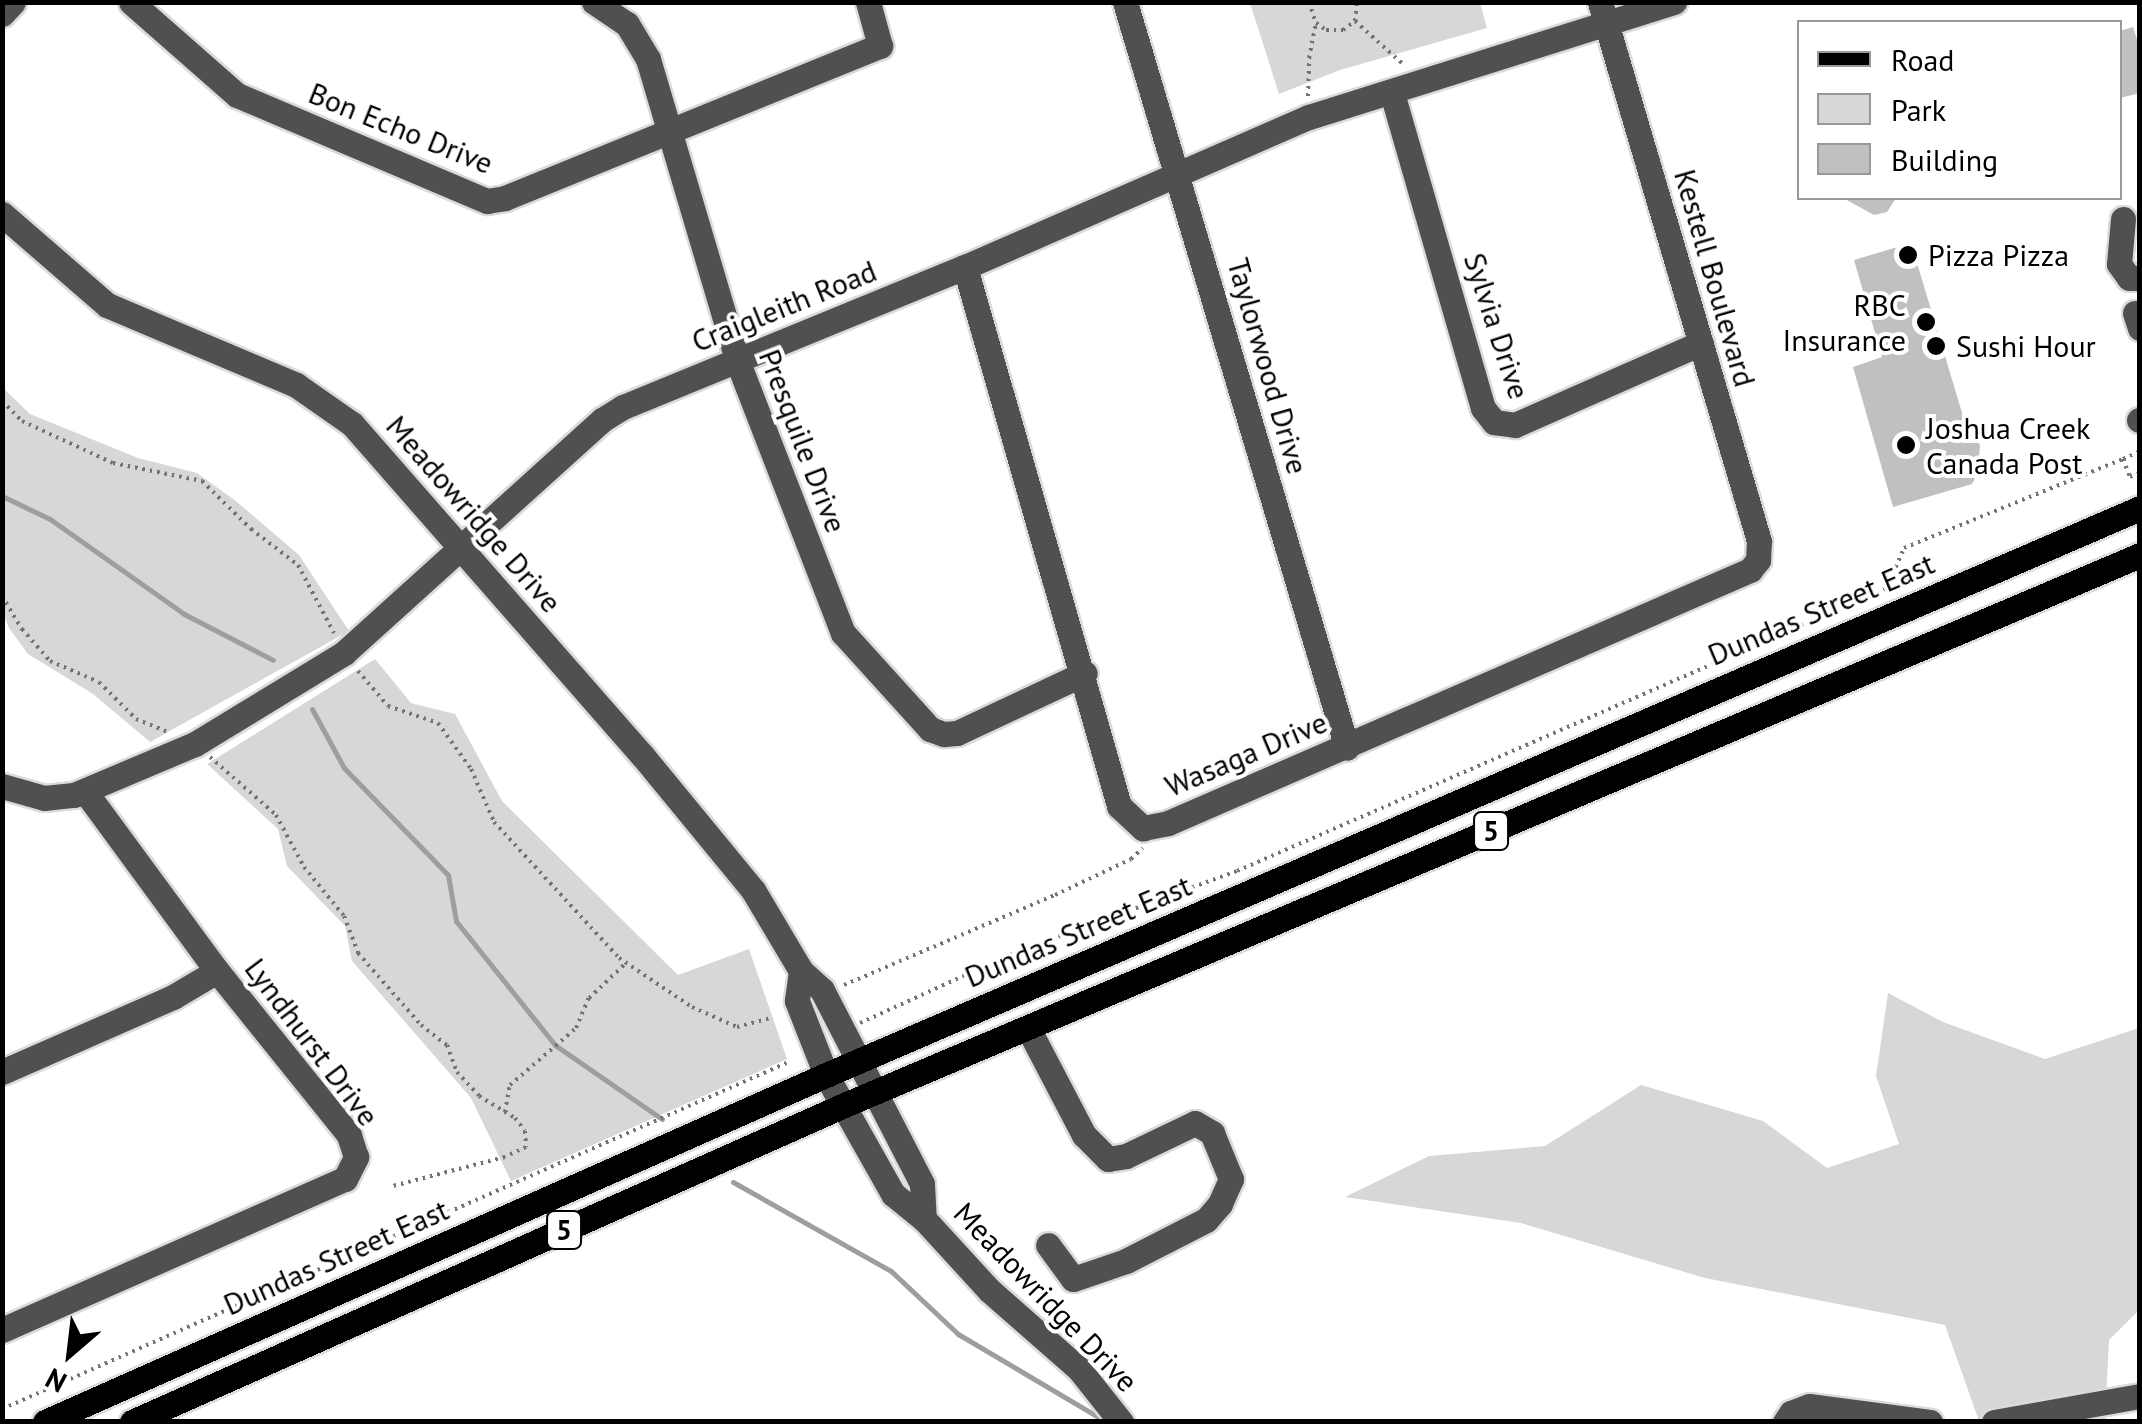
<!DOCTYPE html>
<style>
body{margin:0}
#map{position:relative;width:2142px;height:1424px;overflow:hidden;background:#fff;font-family:"PT Sans",sans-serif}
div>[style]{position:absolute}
.green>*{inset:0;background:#d7d7d7}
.stream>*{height:5px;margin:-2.5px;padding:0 2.5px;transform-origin:2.5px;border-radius:2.5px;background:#9e9e9e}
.building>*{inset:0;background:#c0c0c0}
.path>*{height:4px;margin-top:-2px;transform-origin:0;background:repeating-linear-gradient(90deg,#727272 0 2.5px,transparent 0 7.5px)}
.roads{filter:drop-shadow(2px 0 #dbdbdb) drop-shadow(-2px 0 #dbdbdb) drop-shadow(0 2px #dbdbdb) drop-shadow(0 -2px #dbdbdb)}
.minor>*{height:25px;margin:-12.5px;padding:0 12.5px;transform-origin:12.5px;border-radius:12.5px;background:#505050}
.major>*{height:25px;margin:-12.5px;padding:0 12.5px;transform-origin:12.5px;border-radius:12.5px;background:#000}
.dots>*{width:28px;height:28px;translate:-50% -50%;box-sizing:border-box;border:5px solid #fff;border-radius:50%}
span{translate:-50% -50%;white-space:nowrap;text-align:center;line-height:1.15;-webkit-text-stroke:8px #fff;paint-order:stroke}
.shield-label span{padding:2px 8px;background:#fff;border:2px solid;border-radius:8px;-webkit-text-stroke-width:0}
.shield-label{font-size:28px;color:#000;font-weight:700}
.street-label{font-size:30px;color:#000}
.poi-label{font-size:30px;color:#000}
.left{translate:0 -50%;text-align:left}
.right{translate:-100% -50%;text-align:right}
.frame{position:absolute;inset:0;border:5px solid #000;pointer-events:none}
.legend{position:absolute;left:1797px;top:20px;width:325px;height:180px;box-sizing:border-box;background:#fff;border:2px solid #999;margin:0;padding:12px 18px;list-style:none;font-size:30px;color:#000}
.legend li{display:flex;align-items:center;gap:20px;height:50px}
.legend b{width:50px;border:2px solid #999}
.north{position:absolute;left:20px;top:1304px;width:100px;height:100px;-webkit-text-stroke:8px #fff;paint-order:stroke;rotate:208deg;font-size:28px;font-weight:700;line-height:40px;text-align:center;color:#000}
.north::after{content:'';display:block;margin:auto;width:35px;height:45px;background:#000;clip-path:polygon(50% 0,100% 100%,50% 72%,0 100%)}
</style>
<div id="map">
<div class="green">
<i style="clip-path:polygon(1250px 3px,1480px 3px,1487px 28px,1340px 70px,1279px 94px)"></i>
<i style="clip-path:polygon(2px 387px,30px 414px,138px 458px,197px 473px,237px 502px,299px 555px,349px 631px,150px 742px,93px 694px,28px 654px,9px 628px,2px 611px)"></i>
<i style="clip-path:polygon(375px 659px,411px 703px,455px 714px,502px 801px,678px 975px,749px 949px,787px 1059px,511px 1181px,471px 1098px,352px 961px,345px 926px,287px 866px,278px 829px,207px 764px)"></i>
<i style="clip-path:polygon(1888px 993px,1943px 1022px,2045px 1059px,2139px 1028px,2139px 1310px,2109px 1340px,2105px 1421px,1979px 1421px,1945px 1325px,1705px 1278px,1521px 1223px,1345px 1197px,1429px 1156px,1545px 1146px,1641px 1085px,1763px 1121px,1827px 1168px,1899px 1144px,1876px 1076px)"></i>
</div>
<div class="stream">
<i style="left:2px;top:496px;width:53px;rotate:25.6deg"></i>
<i style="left:50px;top:519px;width:164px;rotate:35.3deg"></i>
<i style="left:184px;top:614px;width:100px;rotate:27.3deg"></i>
<i style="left:312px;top:709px;width:67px;rotate:61.5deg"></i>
<i style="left:344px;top:768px;width:149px;rotate:45.8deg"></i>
<i style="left:448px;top:875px;width:47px;rotate:80.1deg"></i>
<i style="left:456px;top:921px;width:159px;rotate:51.4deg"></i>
<i style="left:555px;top:1045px;width:130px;rotate:34.7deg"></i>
<i style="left:733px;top:1182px;width:181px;rotate:29.4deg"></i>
<i style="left:891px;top:1271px;width:92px;rotate:43.2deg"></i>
<i style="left:958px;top:1334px;width:173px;rotate:30.6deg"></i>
</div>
<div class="building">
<i style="clip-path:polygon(2133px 27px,2140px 49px,2140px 93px,2120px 98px,2120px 31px)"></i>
<i style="clip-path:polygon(1843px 198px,1896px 198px,1887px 212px,1874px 215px)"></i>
<i style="clip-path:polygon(1911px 243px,1966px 426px,1980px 445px,1978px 473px,1972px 484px,1893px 507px,1853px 367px,1882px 357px,1854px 260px)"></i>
</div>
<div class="path">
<i style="left:1309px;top:2px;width:22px;rotate:72deg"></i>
<i style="left:1316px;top:23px;width:12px;rotate:35deg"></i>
<i style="left:1326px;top:30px;width:17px"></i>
<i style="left:1343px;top:30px;width:15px;rotate:-37deg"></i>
<i style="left:1355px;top:21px;width:19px;rotate:-84deg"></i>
<i style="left:1355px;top:21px;width:64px;rotate:41.9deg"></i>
<i style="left:1308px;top:96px;width:38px;rotate:-88deg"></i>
<i style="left:1309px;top:58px;width:36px;rotate:-79deg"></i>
<i style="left:2px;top:401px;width:28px;rotate:45deg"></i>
<i style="left:22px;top:421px;width:100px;rotate:24.8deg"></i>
<i style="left:113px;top:463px;width:91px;rotate:11.4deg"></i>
<i style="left:202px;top:481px;width:69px;rotate:44.4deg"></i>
<i style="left:251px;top:529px;width:59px;rotate:37.5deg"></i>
<i style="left:298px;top:565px;width:77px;rotate:62.1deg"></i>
<i style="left:2123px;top:459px;width:19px;rotate:-25deg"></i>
<i style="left:2px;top:596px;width:39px;rotate:59deg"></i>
<i style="left:22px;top:629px;width:43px;rotate:48.8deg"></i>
<i style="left:50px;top:661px;width:53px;rotate:23.2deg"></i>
<i style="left:99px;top:682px;width:52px;rotate:45deg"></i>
<i style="left:136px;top:719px;width:35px;rotate:22deg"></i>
<i style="left:358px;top:671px;width:46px;rotate:49.4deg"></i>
<i style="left:388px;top:706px;width:53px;rotate:18.8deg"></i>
<i style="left:438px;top:723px;width:57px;rotate:54.3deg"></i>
<i style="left:471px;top:769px;width:58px;rotate:66.5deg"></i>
<i style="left:494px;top:822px;width:185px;rotate:47.4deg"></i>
<i style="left:619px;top:958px;width:88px;rotate:33.9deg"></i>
<i style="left:692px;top:1007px;width:49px;rotate:24deg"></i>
<i style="left:737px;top:1027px;width:35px;rotate:-15deg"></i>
<i style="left:210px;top:757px;width:88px;rotate:41.3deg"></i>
<i style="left:276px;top:815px;width:59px;rotate:61.7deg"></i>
<i style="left:304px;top:867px;width:63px;rotate:50.8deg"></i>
<i style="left:344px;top:916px;width:40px;rotate:69deg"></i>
<i style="left:358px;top:953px;width:96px;rotate:48.8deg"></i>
<i style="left:421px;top:1025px;width:33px;rotate:38deg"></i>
<i style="left:447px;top:1045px;width:29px;rotate:70deg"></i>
<i style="left:457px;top:1072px;width:33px;rotate:47deg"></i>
<i style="left:479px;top:1096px;width:42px;rotate:31.4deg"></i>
<i style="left:515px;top:1118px;width:16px;rotate:52deg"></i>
<i style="left:525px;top:1131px;width:16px;rotate:86deg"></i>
<i style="left:526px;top:1147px;width:23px;rotate:155deg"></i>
<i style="left:505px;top:1157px;width:116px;rotate:165.5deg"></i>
<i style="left:844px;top:985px;width:229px;rotate:-23.1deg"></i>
<i style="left:1055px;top:895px;width:84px;rotate:-25.3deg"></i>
<i style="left:1131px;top:859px;width:16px;rotate:-43deg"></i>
<i style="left:860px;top:1023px;width:171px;rotate:-24.5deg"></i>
<i style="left:1016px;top:952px;width:235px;rotate:-20.1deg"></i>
<i style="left:1237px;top:871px;width:709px;rotate:-23.53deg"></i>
<i style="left:1887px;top:588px;width:43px;rotate:-67deg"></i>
<i style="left:1904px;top:548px;width:236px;rotate:-22.1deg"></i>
<i style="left:2123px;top:459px;width:19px;rotate:69deg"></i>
<i style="left:2130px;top:477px;width:11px;rotate:-22deg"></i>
<i style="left:505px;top:1112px;width:27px;rotate:-80deg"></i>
<i style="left:510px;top:1085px;width:87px;rotate:-40.8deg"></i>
<i style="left:576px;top:1028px;width:33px;rotate:-67deg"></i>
<i style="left:589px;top:998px;width:51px;rotate:-43.4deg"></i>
<i style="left:2px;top:1409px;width:862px;rotate:-23.8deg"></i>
</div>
<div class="roads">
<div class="minor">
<i style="left:131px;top:2px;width:141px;rotate:41.3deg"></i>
<i style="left:237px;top:95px;width:272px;rotate:23deg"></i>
<i style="left:487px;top:201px;width:18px;rotate:-9deg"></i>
<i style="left:505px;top:198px;width:405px;rotate:-22.1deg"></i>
<i style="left:880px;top:46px;width:46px;rotate:-105.3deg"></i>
<i style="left:594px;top:2px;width:40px;rotate:34deg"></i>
<i style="left:627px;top:24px;width:41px;rotate:59deg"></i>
<i style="left:648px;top:59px;width:314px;rotate:73.5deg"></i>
<i style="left:737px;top:360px;width:293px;rotate:68.8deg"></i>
<i style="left:843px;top:633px;width:130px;rotate:47.8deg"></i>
<i style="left:930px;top:729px;width:15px;rotate:20deg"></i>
<i style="left:944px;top:734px;width:13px;rotate:-4deg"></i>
<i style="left:957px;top:733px;width:141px;rotate:-25.1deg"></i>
<i style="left:1125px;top:2px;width:778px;rotate:73.43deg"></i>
<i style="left:2px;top:14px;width:16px;rotate:-47deg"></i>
<i style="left:1392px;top:93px;width:328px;rotate:73.9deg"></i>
<i style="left:1483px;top:408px;width:18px;rotate:52deg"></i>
<i style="left:1494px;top:422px;width:21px;rotate:8deg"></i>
<i style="left:1515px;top:425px;width:203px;rotate:-23.8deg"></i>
<i style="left:2px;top:214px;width:139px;rotate:40.9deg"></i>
<i style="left:107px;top:305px;width:205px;rotate:22.9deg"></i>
<i style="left:296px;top:385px;width:68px;rotate:34.9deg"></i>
<i style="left:352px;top:424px;width:440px;rotate:48.8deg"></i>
<i style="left:642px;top:755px;width:175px;rotate:50.6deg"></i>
<i style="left:753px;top:890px;width:94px;rotate:59.3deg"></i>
<i style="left:801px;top:971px;width:28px;rotate:42deg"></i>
<i style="left:822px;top:990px;width:218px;rotate:62.7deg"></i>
<i style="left:922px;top:1184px;width:35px;rotate:87deg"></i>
<i style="left:2123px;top:219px;width:45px;rotate:95.1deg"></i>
<i style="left:2119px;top:264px;width:17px;rotate:54deg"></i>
<i style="left:2129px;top:278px;width:11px"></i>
<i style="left:965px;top:267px;width:561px;rotate:74.05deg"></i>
<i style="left:1119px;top:806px;width:33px;rotate:43deg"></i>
<i style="left:1143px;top:828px;width:25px;rotate:-11deg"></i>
<i style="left:1168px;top:823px;width:635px;rotate:-23.49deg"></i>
<i style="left:1750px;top:570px;width:13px;rotate:-51deg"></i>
<i style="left:1758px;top:560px;width:19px;rotate:-87deg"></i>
<i style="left:1759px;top:541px;width:562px;rotate:-106.44deg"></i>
<i style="left:2135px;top:313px;width:16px;rotate:72deg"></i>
<i style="left:2139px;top:420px;width:1px"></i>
<i style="left:2px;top:786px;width:44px;rotate:15.9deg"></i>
<i style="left:44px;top:798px;width:30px;rotate:-6deg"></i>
<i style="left:74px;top:795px;width:131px;rotate:-22.9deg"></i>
<i style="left:195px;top:744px;width:175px;rotate:-31.4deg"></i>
<i style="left:344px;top:653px;width:348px;rotate:-42.1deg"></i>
<i style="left:602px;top:420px;width:25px;rotate:-32deg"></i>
<i style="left:623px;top:407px;width:370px;rotate:-22.3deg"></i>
<i style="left:965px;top:267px;width:375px;rotate:-23.6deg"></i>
<i style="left:1309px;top:117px;width:383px;rotate:-17.5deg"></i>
<i style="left:801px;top:971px;width:30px;rotate:98deg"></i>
<i style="left:797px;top:1001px;width:79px;rotate:68.6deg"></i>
<i style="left:826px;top:1075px;width:137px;rotate:60.6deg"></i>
<i style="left:893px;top:1194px;width:40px;rotate:39deg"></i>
<i style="left:924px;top:1219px;width:96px;rotate:47.5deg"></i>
<i style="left:989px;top:1290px;width:120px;rotate:41.3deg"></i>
<i style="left:1079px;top:1369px;width:68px;rotate:51.6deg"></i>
<i style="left:1028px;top:1028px;width:121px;rotate:62.4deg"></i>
<i style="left:1084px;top:1135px;width:34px;rotate:45deg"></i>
<i style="left:1108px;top:1159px;width:18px;rotate:-9deg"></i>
<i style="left:1126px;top:1156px;width:76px;rotate:-25.6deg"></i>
<i style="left:1195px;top:1123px;width:20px;rotate:30deg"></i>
<i style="left:1212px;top:1133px;width:50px;rotate:67.6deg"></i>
<i style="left:1231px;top:1179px;width:27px;rotate:114deg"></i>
<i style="left:1220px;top:1204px;width:21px;rotate:131deg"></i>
<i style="left:1206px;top:1220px;width:90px;rotate:152.9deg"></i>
<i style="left:1126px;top:1261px;width:56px;rotate:161.2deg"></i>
<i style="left:1073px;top:1279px;width:42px;rotate:-126.3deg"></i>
<i style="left:2px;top:1072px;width:187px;rotate:-23.7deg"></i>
<i style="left:173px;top:997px;width:51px;rotate:-30.6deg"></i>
<i style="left:2px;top:1330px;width:375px;rotate:-23.8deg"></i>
<i style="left:345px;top:1179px;width:25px;rotate:-63deg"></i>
<i style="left:356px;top:1157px;width:23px;rotate:-108deg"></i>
<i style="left:349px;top:1135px;width:211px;rotate:-128.8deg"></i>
<i style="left:217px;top:971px;width:223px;rotate:-126.3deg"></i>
<i style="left:1785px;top:1422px;width:11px;rotate:-56deg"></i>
<i style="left:1791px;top:1413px;width:19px;rotate:-21deg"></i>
<i style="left:1809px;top:1406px;width:122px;rotate:7.5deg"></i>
<i style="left:1994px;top:1422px;width:148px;rotate:-10.1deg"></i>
</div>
<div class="major">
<i style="left:45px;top:1422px;width:855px;rotate:-23.96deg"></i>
<i style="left:826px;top:1075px;width:1431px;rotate:-23.34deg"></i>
<i style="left:132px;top:1422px;width:777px;rotate:-23.99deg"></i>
<i style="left:842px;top:1106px;width:1410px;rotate:-23deg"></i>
</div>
</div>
<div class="dots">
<i style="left:1908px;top:255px;background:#000"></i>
<i style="left:1926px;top:322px;background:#000"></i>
<i style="left:1936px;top:346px;background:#000"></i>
<i style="left:1906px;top:445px;background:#000"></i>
</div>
<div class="shield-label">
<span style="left:1491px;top:831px">5</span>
<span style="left:564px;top:1230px">5</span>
</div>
<div class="street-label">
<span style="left:401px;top:128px;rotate:22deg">Bon Echo Drive</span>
<span style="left:1715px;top:278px;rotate:74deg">Kestell Boulevard</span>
<span style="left:784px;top:306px;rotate:-22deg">Craigleith Road</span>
<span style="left:1497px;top:326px;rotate:72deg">Sylvia Drive</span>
<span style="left:1268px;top:366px;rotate:74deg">Taylorwood Drive</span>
<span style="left:803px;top:441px;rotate:69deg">Presquile Drive</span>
<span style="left:474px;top:514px;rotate:49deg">Meadowridge Drive</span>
<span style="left:1821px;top:609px;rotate:-23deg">Dundas Street East</span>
<span style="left:1246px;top:754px;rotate:-23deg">Wasaga Drive</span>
<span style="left:1078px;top:931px;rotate:-23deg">Dundas Street East</span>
<span style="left:312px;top:1042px;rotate:53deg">Lyndhurst Drive</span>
<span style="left:336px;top:1257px;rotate:-24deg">Dundas Street East</span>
<span style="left:1046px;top:1297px;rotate:46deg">Meadowridge Drive</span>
</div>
<div class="poi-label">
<span class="left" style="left:1928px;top:255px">Pizza Pizza</span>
<span class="right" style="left:1906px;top:322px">RBC<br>Insurance</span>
<span class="left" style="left:1956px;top:346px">Sushi Hour</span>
<span class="left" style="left:1926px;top:445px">Joshua Creek<br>Canada Post</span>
</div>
<div class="frame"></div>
<ul class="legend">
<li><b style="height:12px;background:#000"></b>Road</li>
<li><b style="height:28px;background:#d7d7d7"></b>Park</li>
<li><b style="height:28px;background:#c0c0c0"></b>Building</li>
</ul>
<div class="north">N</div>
</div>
